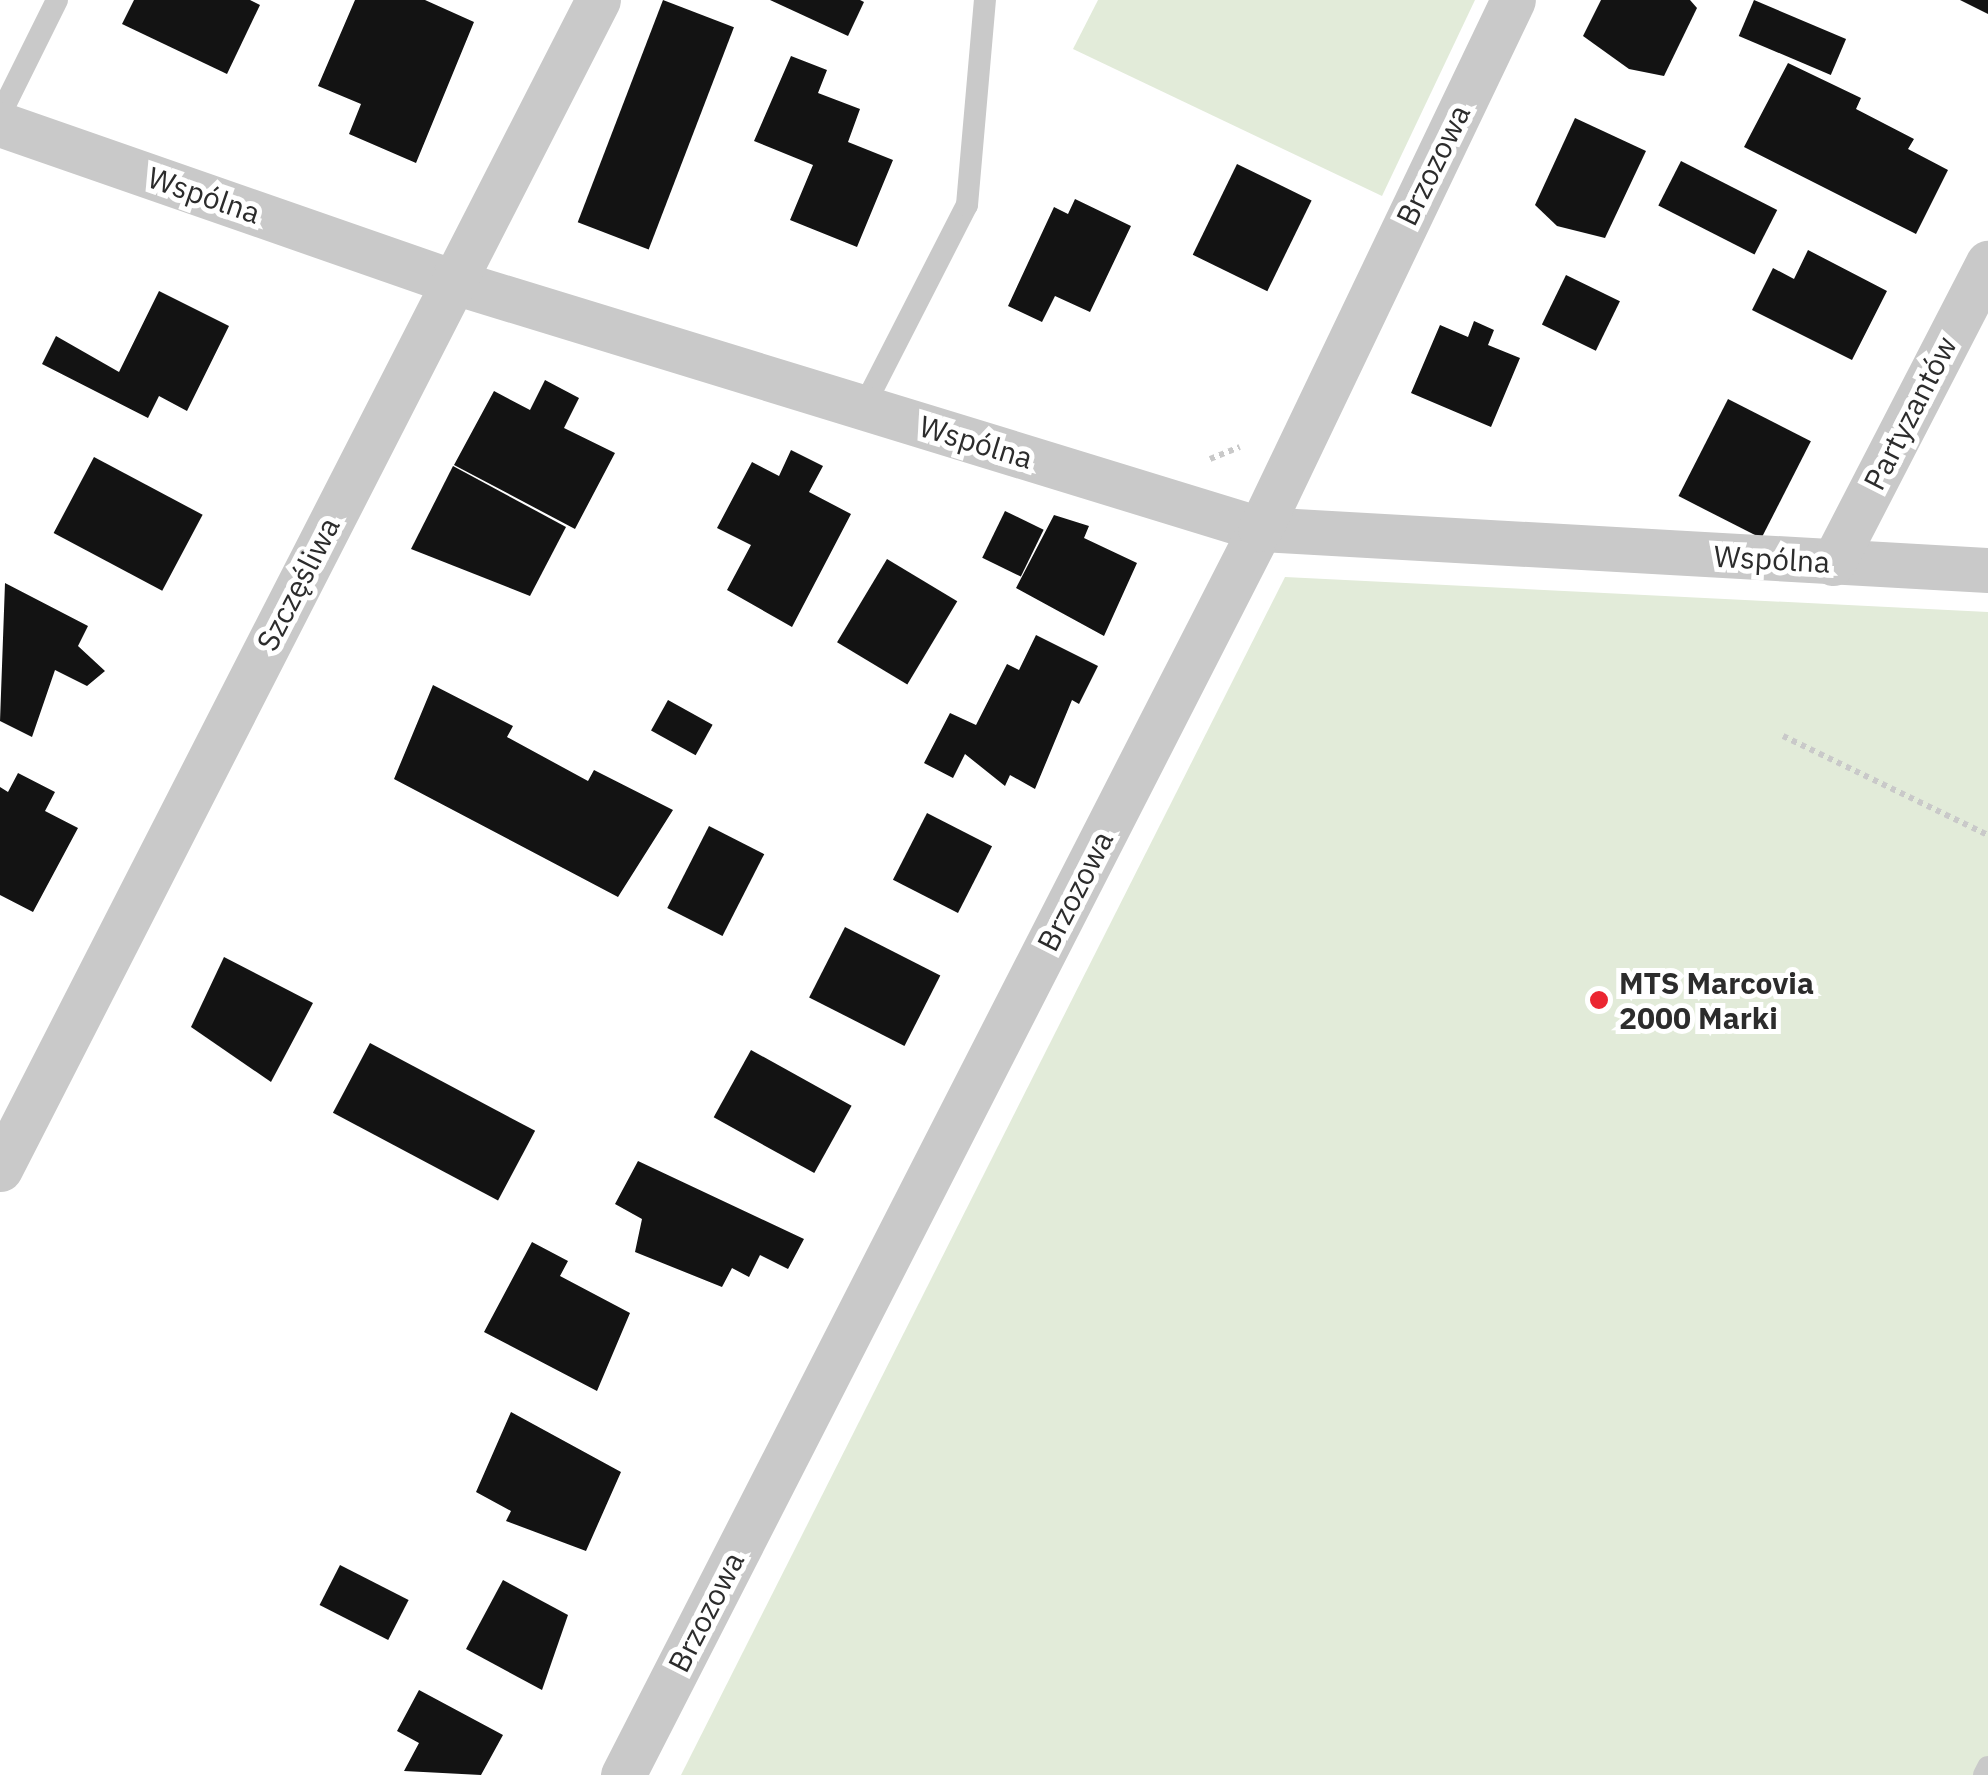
<!DOCTYPE html>
<meta charset="utf-8">
<style>
body{margin:0}
#map{position:relative;width:1988px;height:1775px;overflow:hidden;background:#fff;font-family:"IBM Plex Sans",sans-serif}
div>[style]{position:absolute}
.green>*{inset:0;background:#e2ebd9}
.building>*{inset:0;background:#131313;transform-origin:0 0}
.path>*{height:6px;margin-top:-3px;transform-origin:0;background:repeating-linear-gradient(90deg,#c9c9c9 0 5px,transparent 0 10px)}
.service>*{height:22px;margin:-11px;padding:0 11px;transform-origin:11px;border-radius:11px;background:#c9c9c9}
.minor>*{height:45px;margin:-22.5px;padding:0 22.5px;transform-origin:22.5px;border-radius:22.5px;background:#c9c9c9}
.dots>*{width:28px;height:28px;translate:-50% -50%;box-sizing:border-box;border:5px solid #fff;border-radius:50%}
span{translate:-50% -50%;white-space:nowrap;text-align:center;line-height:1.15;-webkit-text-stroke:10px #fff;paint-order:stroke}
.street-label{font-size:30px;color:#2c2c2c}
.poi-label{font-size:30px;color:#2c2c2c;font-weight:700}
.left{translate:0 -50%;text-align:left}
</style>
<div id="map">
<div class="green">
<i style="clip-path:polygon(1098px 0,1475px 0,1382px 196px,1073px 49px)"></i>
<i style="clip-path:polygon(1285px 577px,1988px 612px,1988px 1775px,681px 1775px)"></i>
</div>
<div class="building">
<i style="clip-path:polygon(134px 0,250px 0,260px 5px,227px 74px,122px 24px)"></i>
<i style="clip-path:polygon(355px 0,425px 0,474px 22px,416px 163px,349px 134px,361px 104px,318px 86px)"></i>
<i style="left:663px;top:0;width:76px;height:238px;rotate:21deg"></i>
<i style="clip-path:polygon(770px 0,860px 0,864px 2px,848px 36px)"></i>
<i style="clip-path:polygon(1601px 0,1690px 0,1697px 8px,1664px 76px,1629px 69px,1583px 36px)"></i>
<i style="left:1754px;top:0;width:100px;height:39px;rotate:23deg"></i>
<i style="clip-path:polygon(1960px 0,1988px 0,1988px 14px)"></i>
<i style="clip-path:polygon(791px 56px,827px 70px,818px 93px,860px 109px,848px 142px,893px 160px,857px 247px,790px 220px,813px 165px,754px 141px)"></i>
<i style="clip-path:polygon(1788px 63px,1861px 98px,1856px 109px,1914px 139px,1908px 149px,1948px 170px,1916px 234px,1744px 147px)"></i>
<i style="clip-path:polygon(1575px 118px,1646px 151px,1605px 238px,1557px 226px,1535px 205px)"></i>
<i style="left:1681px;top:161px;width:108px;height:50px;rotate:27deg"></i>
<i style="left:1237px;top:164px;width:83px;height:101px;rotate:26deg"></i>
<i style="clip-path:polygon(1075px 199px,1131px 226px,1090px 312px,1055px 296px,1042px 322px,1008px 306px,1054px 207px,1068px 214px)"></i>
<i style="clip-path:polygon(1808px 250px,1887px 291px,1852px 360px,1752px 310px,1773px 268px,1794px 279px)"></i>
<i style="left:1566px;top:275px;width:60px;height:55px;rotate:26deg"></i>
<i style="clip-path:polygon(159px 291px,229px 326px,187px 411px,159px 396px,148px 418px,42px 364px,56px 336px,119px 372px)"></i>
<i style="clip-path:polygon(1474px 321px,1494px 330px,1488px 345px,1520px 358px,1491px 427px,1411px 393px,1440px 325px,1468px 337px)"></i>
<i style="clip-path:polygon(545px 380px,579px 398px,564px 428px,615px 453px,575px 529px,454px 465px,494px 391px,530px 410px)"></i>
<i style="left:1728px;top:399px;width:93px;height:109px;rotate:27deg"></i>
<i style="clip-path:polygon(791px 450px,823px 466px,809px 492px,851px 514px,792px 627px,727px 590px,751px 545px,717px 528px,752px 462px,779px 476px)"></i>
<i style="left:94px;top:457px;width:123px;height:86px;rotate:28deg"></i>
<i style="clip-path:polygon(453px 466px,566px 527px,530px 596px,411px 549px)"></i>
<i style="left:1005px;top:511px;width:43px;height:52px;rotate:26deg"></i>
<i style="clip-path:polygon(1054px 515px,1089px 526px,1084px 538px,1137px 563px,1104px 636px,1016px 588px)"></i>
<i style="left:887px;top:559px;width:82px;height:97px;rotate:31deg"></i>
<i style="clip-path:polygon(5px 583px,88px 626px,78px 646px,105px 671px,87px 686px,55px 670px,32px 737px,0 721px)"></i>
<i style="clip-path:polygon(1036px 635px,1098px 666px,1079px 704px,1072px 700px,1035px 789px,1010px 775px,1005px 786px,965px 754px,953px 778px,924px 763px,950px 713px,976px 725px,1007px 664px,1019px 670px)"></i>
<i style="clip-path:polygon(433px 685px,513px 726px,507px 737px,588px 781px,594px 770px,673px 810px,618px 897px,394px 779px)"></i>
<i style="left:668px;top:700px;width:51px;height:35px;rotate:29deg"></i>
<i style="clip-path:polygon(18px 773px,55px 792px,45px 811px,78px 828px,33px 912px,0 895px,0 787px,8px 792px)"></i>
<i style="left:927px;top:813px;width:73px;height:75px;rotate:27deg"></i>
<i style="left:709px;top:826px;width:62px;height:92px;rotate:27deg"></i>
<i style="left:845px;top:927px;width:107px;height:79px;rotate:27deg"></i>
<i style="clip-path:polygon(224px 957px,313px 1003px,271px 1082px,191px 1027px)"></i>
<i style="left:370px;top:1043px;width:187px;height:79px;rotate:28deg"></i>
<i style="left:751px;top:1050px;width:115px;height:77px;rotate:29deg"></i>
<i style="clip-path:polygon(638px 1161px,804px 1239px,788px 1269px,760px 1255px,749px 1277px,732px 1268px,722px 1287px,635px 1252px,642px 1219px,615px 1204px)"></i>
<i style="clip-path:polygon(532px 1242px,568px 1261px,560px 1276px,630px 1313px,597px 1391px,484px 1332px)"></i>
<i style="clip-path:polygon(511px 1412px,621px 1472px,586px 1551px,506px 1521px,511px 1511px,476px 1492px)"></i>
<i style="left:340px;top:1565px;width:77px;height:45px;rotate:27deg"></i>
<i style="clip-path:polygon(503px 1580px,568px 1615px,542px 1690px,466px 1649px)"></i>
<i style="clip-path:polygon(419px 1690px,503px 1735px,481px 1775px,404px 1771px,419px 1743px,397px 1731px)"></i>
</div>
<div class="path">
<i style="left:1210px;top:459px;width:32px;rotate:-22deg"></i>
<i style="left:1783px;top:736px;width:228px;rotate:25.8deg"></i>
</div>
<div class="service">
<i style="left:0;top:115px;width:128px;rotate:-63.6deg"></i>
<i style="left:863px;top:408px;width:228px;rotate:-62.9deg"></i>
<i style="left:967px;top:205px;width:206px;rotate:-85deg"></i>
<i style="left:1984px;top:1775px;width:9px;rotate:-63deg"></i>
</div>
<div class="minor">
<i style="left:0;top:124px;width:478px;rotate:19.2deg"></i>
<i style="left:451px;top:281px;width:846px;rotate:17.04deg"></i>
<i style="left:1260px;top:529px;width:729px;rotate:3.22deg"></i>
<i style="left:1833px;top:563px;width:338px;rotate:-62.7deg"></i>
<i style="left:0;top:1169px;width:1313px;rotate:-62.91deg"></i>
<i style="left:623px;top:1775px;width:1399px;rotate:-62.92deg"></i>
<i style="left:1260px;top:529px;width:586px;rotate:-64.44deg"></i>
</div>
<div class="dots">
<i style="left:1599px;top:1000px;background:#eb2632"></i>
</div>
<div class="street-label">
<span style="left:1433px;top:165px;rotate:-64deg">Brzozowa</span>
<span style="left:204px;top:195px;rotate:19deg">Wspólna</span>
<span style="left:1910px;top:413px;rotate:-63deg">Partyzantów</span>
<span style="left:976px;top:442px;rotate:17deg">Wspólna</span>
<span style="left:1772px;top:559px;rotate:3deg">Wspólna</span>
<span style="left:298px;top:584px;rotate:-63deg">Szczęśliwa</span>
<span style="left:1075px;top:891px;rotate:-63deg">Brzozowa</span>
<span style="left:706px;top:1612px;rotate:-63deg">Brzozowa</span>
</div>
<div class="poi-label">
<span class="left" style="left:1619px;top:1000px">MTS Marcovia<br>2000 Marki</span>
</div>
</div>
